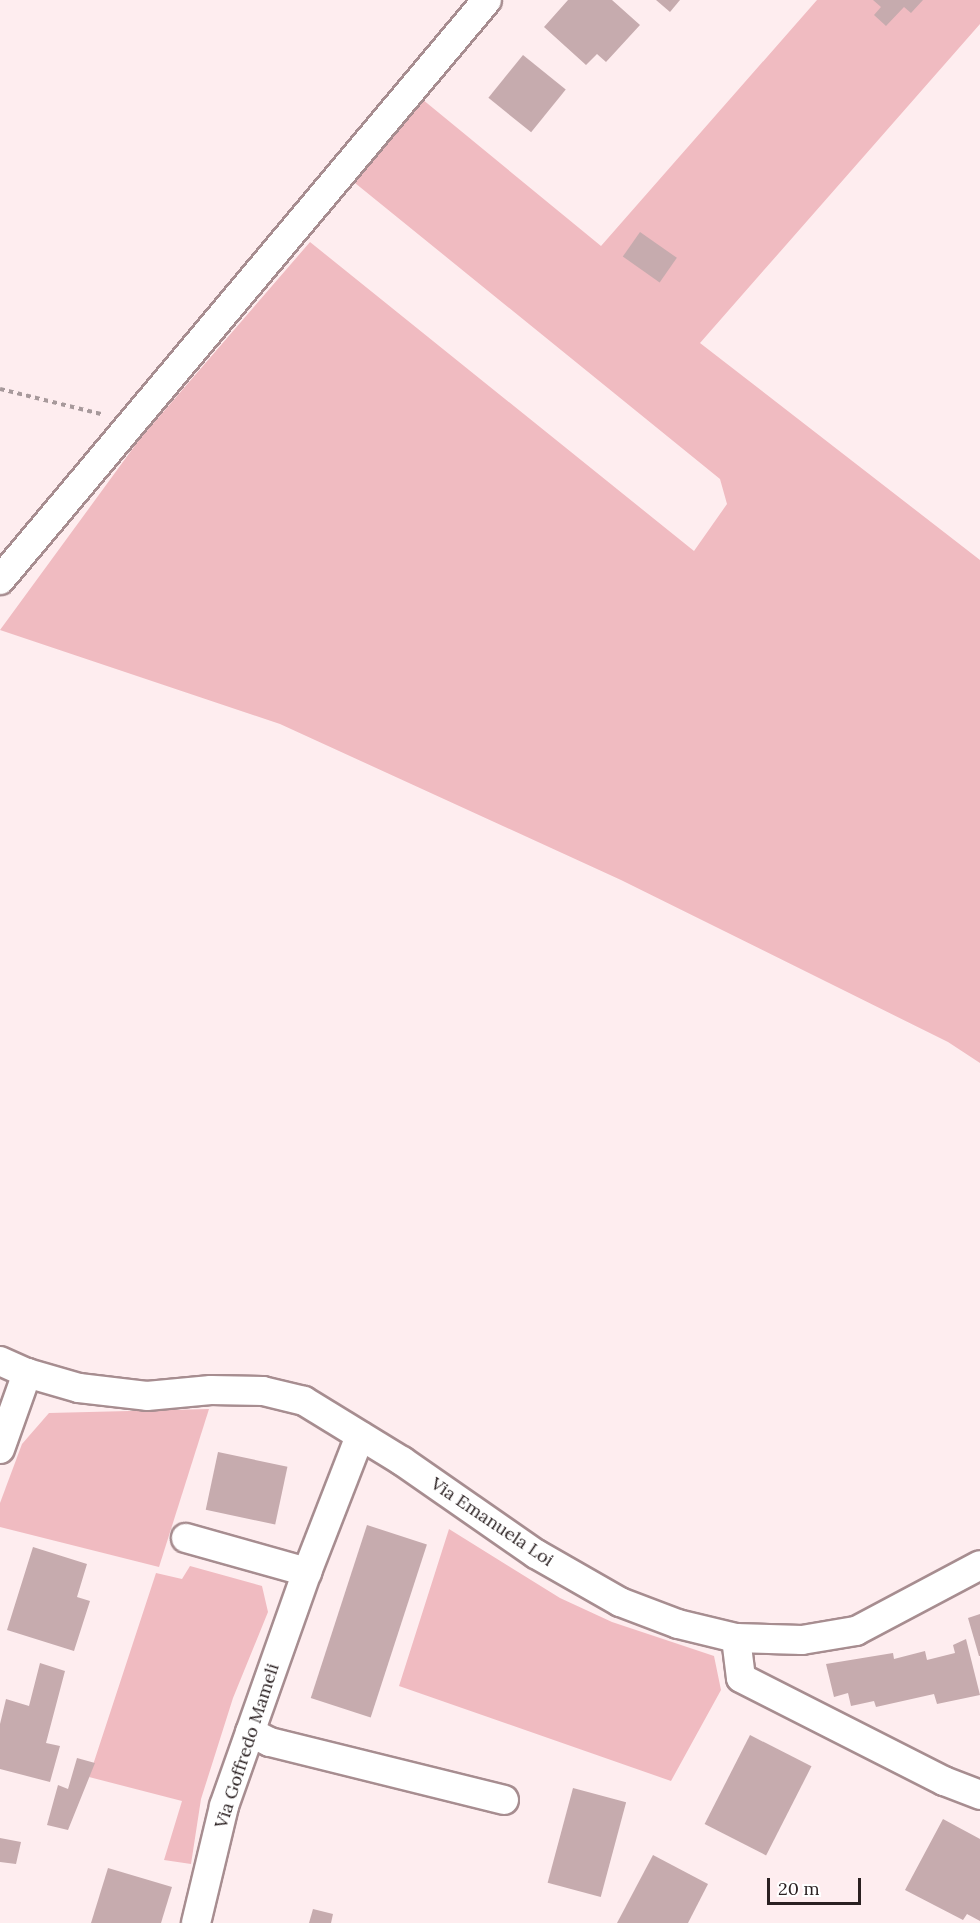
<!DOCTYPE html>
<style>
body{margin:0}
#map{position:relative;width:980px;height:1923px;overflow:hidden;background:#feedef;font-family:Lora,serif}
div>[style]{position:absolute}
.green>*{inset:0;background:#f0bbc1}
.building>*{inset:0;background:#c6abae;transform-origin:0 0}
.path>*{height:4px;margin-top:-2px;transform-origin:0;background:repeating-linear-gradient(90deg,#a7999b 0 4.5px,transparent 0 9px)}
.roads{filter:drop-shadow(2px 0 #a78d90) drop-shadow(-2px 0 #a78d90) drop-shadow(0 2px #a78d90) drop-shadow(0 -2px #a78d90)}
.minor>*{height:28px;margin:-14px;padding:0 14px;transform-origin:14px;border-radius:14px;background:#fff}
span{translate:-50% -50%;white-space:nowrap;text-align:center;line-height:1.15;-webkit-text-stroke:5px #fff;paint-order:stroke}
.street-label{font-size:18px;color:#2a2021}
.scale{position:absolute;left:767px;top:1878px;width:94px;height:27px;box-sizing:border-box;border:3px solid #2a2021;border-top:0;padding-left:8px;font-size:18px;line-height:21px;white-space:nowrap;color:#2a2021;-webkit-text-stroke:4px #fff;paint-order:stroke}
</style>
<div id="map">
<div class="green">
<i style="clip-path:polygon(817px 0,980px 0,980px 24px,700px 343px,980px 560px,980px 1063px,948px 1042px,621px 880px,280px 724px,0 630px,139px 440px,310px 242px,694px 551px,727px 504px,720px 479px,355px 183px,422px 99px,601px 246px)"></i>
<i style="clip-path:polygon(209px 1409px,159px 1567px,0 1527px,0 1503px,22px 1444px,49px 1413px)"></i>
<i style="clip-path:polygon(449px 1529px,560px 1598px,612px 1622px,714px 1656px,721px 1690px,671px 1781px,399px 1686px)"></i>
<i style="clip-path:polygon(190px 1566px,262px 1586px,268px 1612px,233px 1698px,201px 1799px,191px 1864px,164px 1860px,182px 1801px,89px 1777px,156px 1573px,182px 1579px)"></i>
</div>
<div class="building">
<i style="clip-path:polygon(568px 0,612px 0,640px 25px,606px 62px,597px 54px,586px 65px,544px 27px)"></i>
<i style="clip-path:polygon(656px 0,680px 0,670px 12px)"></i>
<i style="clip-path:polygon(873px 0,923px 0,911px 13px,904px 7px,886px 26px,874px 15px,881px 7px)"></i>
<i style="left:523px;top:55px;width:55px;height:55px;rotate:39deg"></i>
<i style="left:640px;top:232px;width:45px;height:30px;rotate:35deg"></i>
<i style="left:218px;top:1452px;width:71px;height:59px;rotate:12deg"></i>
<i style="left:367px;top:1525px;width:63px;height:182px;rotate:18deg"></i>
<i style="clip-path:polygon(33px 1547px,87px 1564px,77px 1597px,90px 1601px,74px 1651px,7px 1630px)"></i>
<i style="clip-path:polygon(980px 1614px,980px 1656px,979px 1656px,968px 1618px)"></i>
<i style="clip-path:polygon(966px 1639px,980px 1695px,937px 1704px,934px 1694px,876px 1707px,874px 1701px,851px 1706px,848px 1693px,834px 1697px,826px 1664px,893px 1653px,894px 1659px,925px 1651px,927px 1660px,955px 1653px,953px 1645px)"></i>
<i style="clip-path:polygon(40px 1663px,65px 1671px,46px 1743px,60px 1746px,50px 1782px,0 1769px,0 1724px,6px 1699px,29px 1706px)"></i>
<i style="left:750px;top:1735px;width:69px;height:100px;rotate:27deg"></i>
<i style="clip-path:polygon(77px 1758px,95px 1763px,68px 1830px,47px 1825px,58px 1785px,68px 1789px)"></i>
<i style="left:573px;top:1788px;width:55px;height:98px;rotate:15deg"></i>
<i style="clip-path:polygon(943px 1819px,980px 1839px,980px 1921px,967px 1914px,963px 1920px,905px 1890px)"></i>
<i style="clip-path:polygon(0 1838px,21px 1842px,16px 1864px,0 1862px)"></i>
<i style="clip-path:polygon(653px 1855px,708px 1884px,688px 1923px,617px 1923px)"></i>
<i style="clip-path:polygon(108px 1868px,172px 1887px,161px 1923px,91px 1923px)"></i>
<i style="clip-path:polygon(313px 1909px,333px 1914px,331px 1923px,309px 1923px)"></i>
</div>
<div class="path">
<i style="left:0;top:389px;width:104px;rotate:13.9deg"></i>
</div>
<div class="roads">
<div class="minor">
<i style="left:0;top:580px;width:757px;rotate:-49.98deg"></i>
<i style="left:0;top:1361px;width:30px;rotate:24deg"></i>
<i style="left:27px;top:1373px;width:54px;rotate:16.1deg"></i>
<i style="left:79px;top:1388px;width:68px;rotate:6.7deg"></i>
<i style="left:147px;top:1396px;width:64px;rotate:-5.4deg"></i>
<i style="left:211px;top:1390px;width:52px;rotate:1.1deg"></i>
<i style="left:263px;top:1391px;width:42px;rotate:13.7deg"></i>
<i style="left:304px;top:1401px;width:115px;rotate:31.5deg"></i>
<i style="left:402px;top:1461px;width:163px;rotate:34.8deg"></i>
<i style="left:536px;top:1554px;width:97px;rotate:29.7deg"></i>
<i style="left:620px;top:1602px;width:62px;rotate:20.8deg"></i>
<i style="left:678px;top:1624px;width:60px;rotate:13.6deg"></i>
<i style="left:736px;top:1638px;width:66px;rotate:1.7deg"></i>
<i style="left:802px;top:1640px;width:55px;rotate:-9.5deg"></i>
<i style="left:856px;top:1631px;width:140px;rotate:-28deg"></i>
<i style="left:0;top:1449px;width:81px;rotate:-70.4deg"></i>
<i style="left:186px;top:1538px;width:126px;rotate:15.7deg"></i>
<i style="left:736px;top:1638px;width:40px;rotate:82.9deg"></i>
<i style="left:741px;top:1678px;width:228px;rotate:26.9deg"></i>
<i style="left:944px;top:1781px;width:39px;rotate:21deg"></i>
<i style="left:250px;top:1732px;width:22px;rotate:27deg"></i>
<i style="left:270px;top:1742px;width:241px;rotate:13.9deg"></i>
<i style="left:196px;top:1923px;width:120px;rotate:-76.5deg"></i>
<i style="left:224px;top:1806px;width:248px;rotate:-70.5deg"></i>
<i style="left:307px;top:1572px;width:146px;rotate:-68.7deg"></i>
</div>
</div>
<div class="street-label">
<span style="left:492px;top:1522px;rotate:34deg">Via Emanuela Loi</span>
<span style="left:247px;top:1746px;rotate:-72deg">Via Goffredo Mameli</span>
</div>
<div class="scale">20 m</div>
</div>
